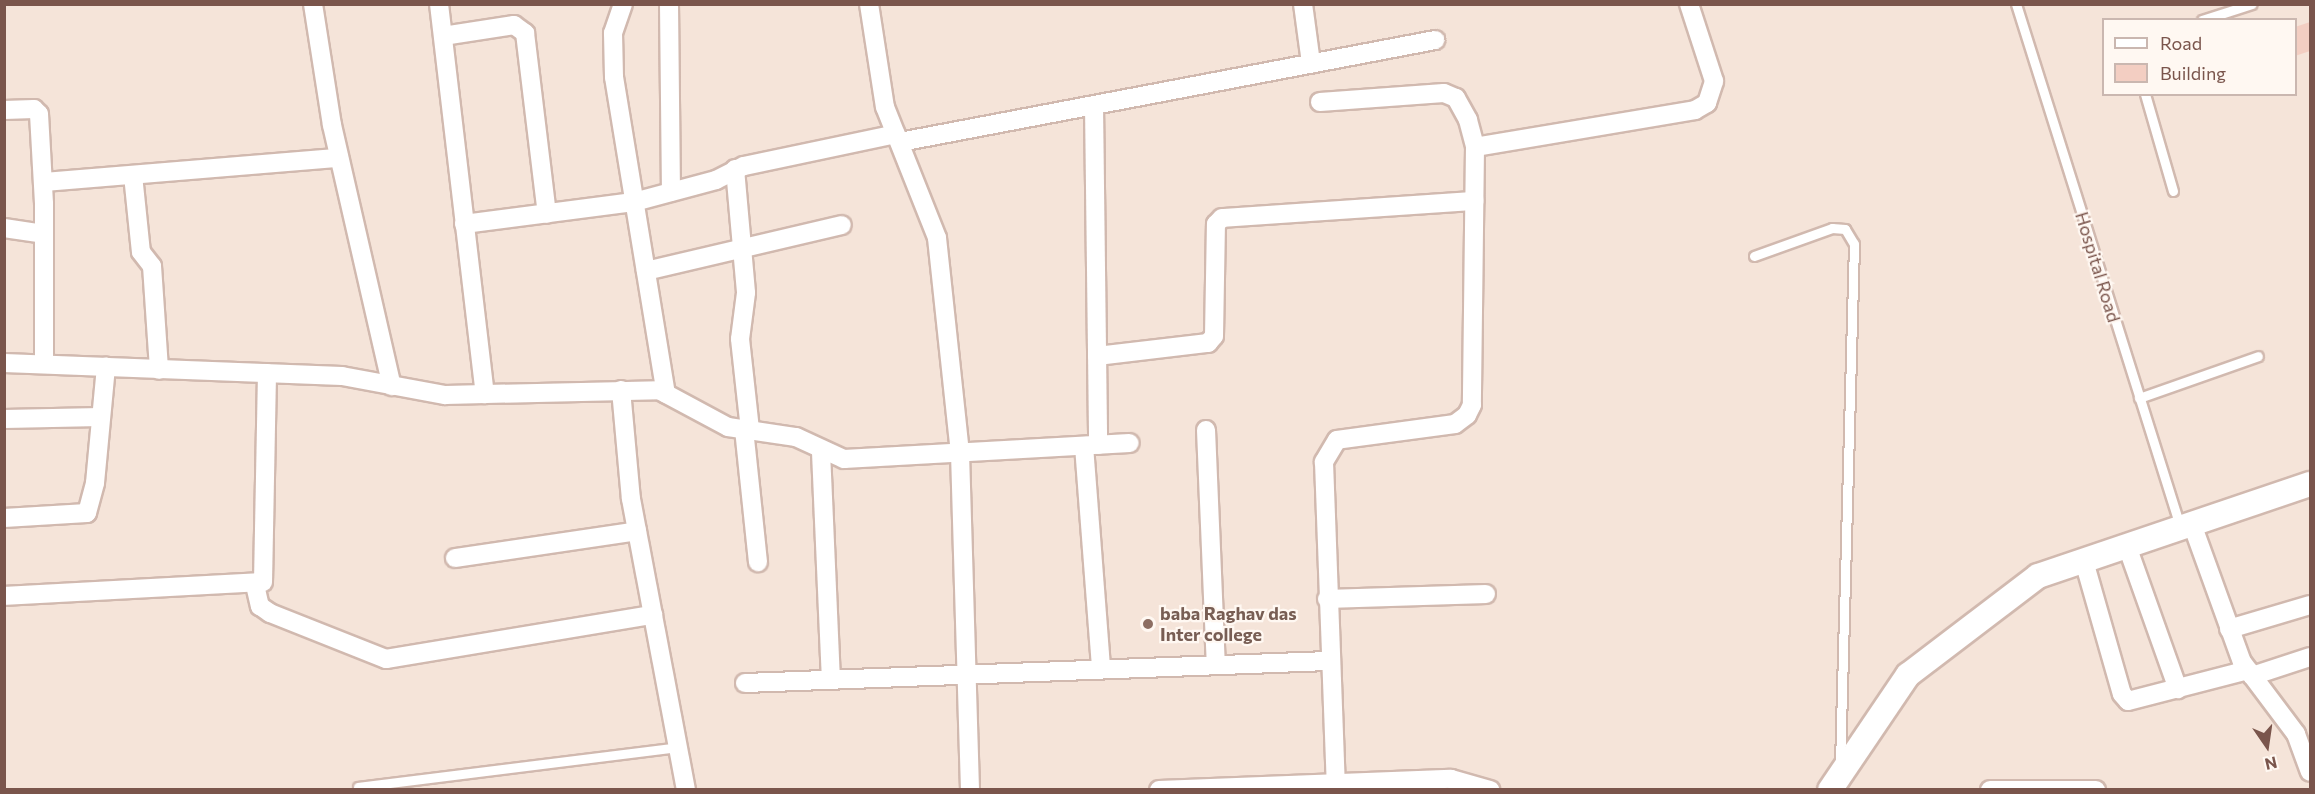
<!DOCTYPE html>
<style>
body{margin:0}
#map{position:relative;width:2315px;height:794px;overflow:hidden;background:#fdf3eb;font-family:Commissioner,sans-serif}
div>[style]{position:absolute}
.residential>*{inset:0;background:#f5e4d9}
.building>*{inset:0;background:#f3cec2}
.roads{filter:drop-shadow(2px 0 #d1b9af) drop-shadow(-2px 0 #d1b9af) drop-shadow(0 2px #d1b9af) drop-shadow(0 -2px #d1b9af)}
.service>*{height:9px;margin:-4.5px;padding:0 4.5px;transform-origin:4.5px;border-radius:4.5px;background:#fff}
.minor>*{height:18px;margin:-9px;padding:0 9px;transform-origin:9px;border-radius:9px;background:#fff}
.secondary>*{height:24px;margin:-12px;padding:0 12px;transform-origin:12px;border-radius:12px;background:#fff}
.dots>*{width:16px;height:16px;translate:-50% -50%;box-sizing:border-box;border:3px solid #fff8f2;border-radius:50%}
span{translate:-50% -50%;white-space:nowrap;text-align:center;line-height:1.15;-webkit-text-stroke:4.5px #fff8f2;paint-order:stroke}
.street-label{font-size:18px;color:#7a554c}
.education-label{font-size:18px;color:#785e54;font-weight:700}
.left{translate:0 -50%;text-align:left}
.frame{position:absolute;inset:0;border:6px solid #7a554c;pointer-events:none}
.legend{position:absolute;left:2102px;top:18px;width:195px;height:78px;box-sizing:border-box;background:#fff8f2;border:2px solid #cab7b0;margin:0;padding:8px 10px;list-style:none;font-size:18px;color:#7a554c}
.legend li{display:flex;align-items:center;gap:12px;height:30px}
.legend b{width:30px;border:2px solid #cab7b0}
.north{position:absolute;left:2237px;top:716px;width:60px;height:60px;-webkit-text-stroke:4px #fff8f2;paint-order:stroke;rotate:167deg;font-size:16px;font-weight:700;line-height:24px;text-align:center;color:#7a554c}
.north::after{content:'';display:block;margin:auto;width:21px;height:27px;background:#7a554c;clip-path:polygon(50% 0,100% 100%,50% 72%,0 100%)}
</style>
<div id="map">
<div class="residential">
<i style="clip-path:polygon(evenodd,5px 5px,2310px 5px,2310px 789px,5px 789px,5px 5px,2104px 20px,2296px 20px,2296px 94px,2104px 94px,2104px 20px)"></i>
</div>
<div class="building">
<i style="clip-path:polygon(2310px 22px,2310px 51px,2295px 56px,2295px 27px)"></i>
</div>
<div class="roads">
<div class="service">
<i style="left:2016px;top:4px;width:547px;rotate:72.56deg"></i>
<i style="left:2202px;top:20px;width:52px;rotate:-17.7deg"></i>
<i style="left:2145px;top:94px;width:101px;rotate:73.9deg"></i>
<i style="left:1754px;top:256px;width:83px;rotate:-19.7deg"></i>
<i style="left:1832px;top:228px;width:13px;rotate:4deg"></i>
<i style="left:1845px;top:229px;width:17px;rotate:59deg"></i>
<i style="left:1854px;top:244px;width:520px;rotate:91.54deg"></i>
<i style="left:2139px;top:398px;width:126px;rotate:-19.4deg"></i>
<i style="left:358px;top:787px;width:322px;rotate:-7.1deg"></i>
</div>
<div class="minor">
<i style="left:313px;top:4px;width:122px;rotate:81.1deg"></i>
<i style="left:332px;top:125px;width:268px;rotate:77.1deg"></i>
<i style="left:439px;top:4px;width:393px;rotate:83.3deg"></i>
<i style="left:623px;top:4px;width:31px;rotate:109deg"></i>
<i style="left:613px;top:33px;width:44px;rotate:88.7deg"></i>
<i style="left:614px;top:77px;width:321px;rotate:80.7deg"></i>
<i style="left:669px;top:4px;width:188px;rotate:89.4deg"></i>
<i style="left:869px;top:4px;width:104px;rotate:81.2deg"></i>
<i style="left:885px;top:107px;width:141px;rotate:68.3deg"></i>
<i style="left:937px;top:238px;width:216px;rotate:83.9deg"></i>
<i style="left:960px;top:453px;width:337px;rotate:88.3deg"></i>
<i style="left:1303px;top:4px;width:60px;rotate:82.3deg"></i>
<i style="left:443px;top:36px;width:72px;rotate:-8.8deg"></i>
<i style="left:514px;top:25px;width:14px;rotate:36deg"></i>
<i style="left:525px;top:33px;width:182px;rotate:83.1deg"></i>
<i style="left:1320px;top:102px;width:124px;rotate:-4.2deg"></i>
<i style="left:1444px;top:93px;width:13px;rotate:23deg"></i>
<i style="left:1456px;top:98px;width:25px;rotate:61deg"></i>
<i style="left:1468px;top:120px;width:28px;rotate:75deg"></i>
<i style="left:1475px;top:147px;width:258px;rotate:90.7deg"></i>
<i style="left:1472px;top:405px;width:11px;rotate:117deg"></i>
<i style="left:1467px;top:415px;width:15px;rotate:143deg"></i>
<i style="left:1455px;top:424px;width:119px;rotate:172.3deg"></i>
<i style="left:1337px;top:440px;width:26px;rotate:121deg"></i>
<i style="left:1324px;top:462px;width:328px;rotate:87.9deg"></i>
<i style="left:1094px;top:105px;width:340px;rotate:89.3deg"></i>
<i style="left:4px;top:110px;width:30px;rotate:-2deg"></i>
<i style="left:34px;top:109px;width:7px;rotate:45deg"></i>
<i style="left:39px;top:114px;width:90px;rotate:86.8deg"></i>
<i style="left:44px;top:204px;width:160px;rotate:90deg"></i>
<i style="left:900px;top:142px;width:545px;rotate:-10.79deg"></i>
<i style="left:1475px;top:147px;width:223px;rotate:-9.5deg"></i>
<i style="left:1695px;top:110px;width:14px;rotate:-30deg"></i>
<i style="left:1707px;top:103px;width:23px;rotate:-72deg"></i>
<i style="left:1714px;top:81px;width:81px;rotate:-108deg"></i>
<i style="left:735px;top:169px;width:124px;rotate:84.9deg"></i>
<i style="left:746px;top:293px;width:46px;rotate:97.4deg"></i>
<i style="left:740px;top:339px;width:92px;rotate:83.7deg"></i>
<i style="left:133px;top:175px;width:77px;rotate:84.1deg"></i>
<i style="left:141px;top:252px;width:18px;rotate:52deg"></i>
<i style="left:152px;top:266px;width:104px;rotate:86.1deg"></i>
<i style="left:44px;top:182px;width:296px;rotate:-4.7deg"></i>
<i style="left:464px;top:224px;width:171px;rotate:-7.4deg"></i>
<i style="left:634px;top:202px;width:85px;rotate:-15deg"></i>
<i style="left:716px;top:180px;width:31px;rotate:-27deg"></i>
<i style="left:744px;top:166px;width:155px;rotate:-11.9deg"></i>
<i style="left:4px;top:228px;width:40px;rotate:8.5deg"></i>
<i style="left:646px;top:271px;width:201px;rotate:-13.2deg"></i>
<i style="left:1097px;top:356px;width:112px;rotate:-6.7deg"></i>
<i style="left:1208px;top:343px;width:9px;rotate:-49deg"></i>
<i style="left:1214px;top:336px;width:112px;rotate:-89deg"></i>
<i style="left:1216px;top:224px;width:8px;rotate:-45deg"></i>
<i style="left:1222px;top:218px;width:253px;rotate:-3.9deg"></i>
<i style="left:4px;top:363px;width:338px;rotate:2.2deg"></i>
<i style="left:342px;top:376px;width:105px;rotate:10.5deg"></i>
<i style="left:445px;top:395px;width:214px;rotate:-1.3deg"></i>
<i style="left:659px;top:390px;width:78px;rotate:28.2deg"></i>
<i style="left:728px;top:427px;width:69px;rotate:8.4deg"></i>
<i style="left:796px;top:437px;width:53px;rotate:24.6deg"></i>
<i style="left:844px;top:459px;width:286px;rotate:-3.2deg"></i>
<i style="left:621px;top:390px;width:109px;rotate:84.8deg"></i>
<i style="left:631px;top:499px;width:296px;rotate:79.3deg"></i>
<i style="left:4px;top:419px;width:97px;rotate:-1.2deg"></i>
<i style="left:744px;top:429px;width:134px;rotate:84deg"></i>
<i style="left:1206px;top:430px;width:234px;rotate:87.6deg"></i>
<i style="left:1084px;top:446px;width:223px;rotate:85.6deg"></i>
<i style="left:821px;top:452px;width:226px;rotate:87.5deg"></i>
<i style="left:4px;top:518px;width:83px;rotate:-3.4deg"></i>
<i style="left:87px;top:513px;width:31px;rotate:-75deg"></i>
<i style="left:95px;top:483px;width:117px;rotate:-84.6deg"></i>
<i style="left:2192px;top:524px;width:147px;rotate:70.1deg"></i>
<i style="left:2242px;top:662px;width:90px;rotate:53.1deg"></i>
<i style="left:2296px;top:734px;width:40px;rotate:69.8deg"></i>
<i style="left:2127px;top:546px;width:152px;rotate:70.4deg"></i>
<i style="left:455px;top:558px;width:184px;rotate:-8.4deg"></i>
<i style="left:2084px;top:561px;width:138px;rotate:74.1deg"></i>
<i style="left:2122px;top:694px;width:9px;rotate:49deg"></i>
<i style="left:2128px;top:701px;width:124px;rotate:-14.5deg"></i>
<i style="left:255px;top:585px;width:22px;rotate:77deg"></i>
<i style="left:260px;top:606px;width:12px;rotate:35deg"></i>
<i style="left:270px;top:613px;width:125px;rotate:21.6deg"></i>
<i style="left:386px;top:659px;width:271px;rotate:-9.4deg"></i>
<i style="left:4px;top:596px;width:259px;rotate:-3.1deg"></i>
<i style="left:263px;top:582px;width:209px;rotate:-88.9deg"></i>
<i style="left:1327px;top:599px;width:159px;rotate:-1.8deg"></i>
<i style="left:2229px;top:629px;width:84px;rotate:-16.5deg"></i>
<i style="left:2252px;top:676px;width:61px;rotate:-18.1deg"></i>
<i style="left:745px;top:683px;width:584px;rotate:-2.16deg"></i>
<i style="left:1159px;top:790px;width:292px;rotate:-2.2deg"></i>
<i style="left:1451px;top:779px;width:41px;rotate:15.8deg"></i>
<i style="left:1990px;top:790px;width:106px"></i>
</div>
<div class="secondary">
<i style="left:1830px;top:790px;width:139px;rotate:-55.9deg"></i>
<i style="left:1908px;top:675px;width:163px;rotate:-37.3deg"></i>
<i style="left:2038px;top:576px;width:287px;rotate:-18.7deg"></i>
</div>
</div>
<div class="dots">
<i style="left:1148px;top:624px;background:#8d6e63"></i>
</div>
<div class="street-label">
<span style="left:2098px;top:267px;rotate:73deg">Hospital Road</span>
</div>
<div class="education-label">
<span class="left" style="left:1160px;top:624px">baba Raghav das<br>Inter college</span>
</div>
<div class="frame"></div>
<ul class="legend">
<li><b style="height:8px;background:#fff"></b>Road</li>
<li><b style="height:16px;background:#f3cec2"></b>Building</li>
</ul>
<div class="north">N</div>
</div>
